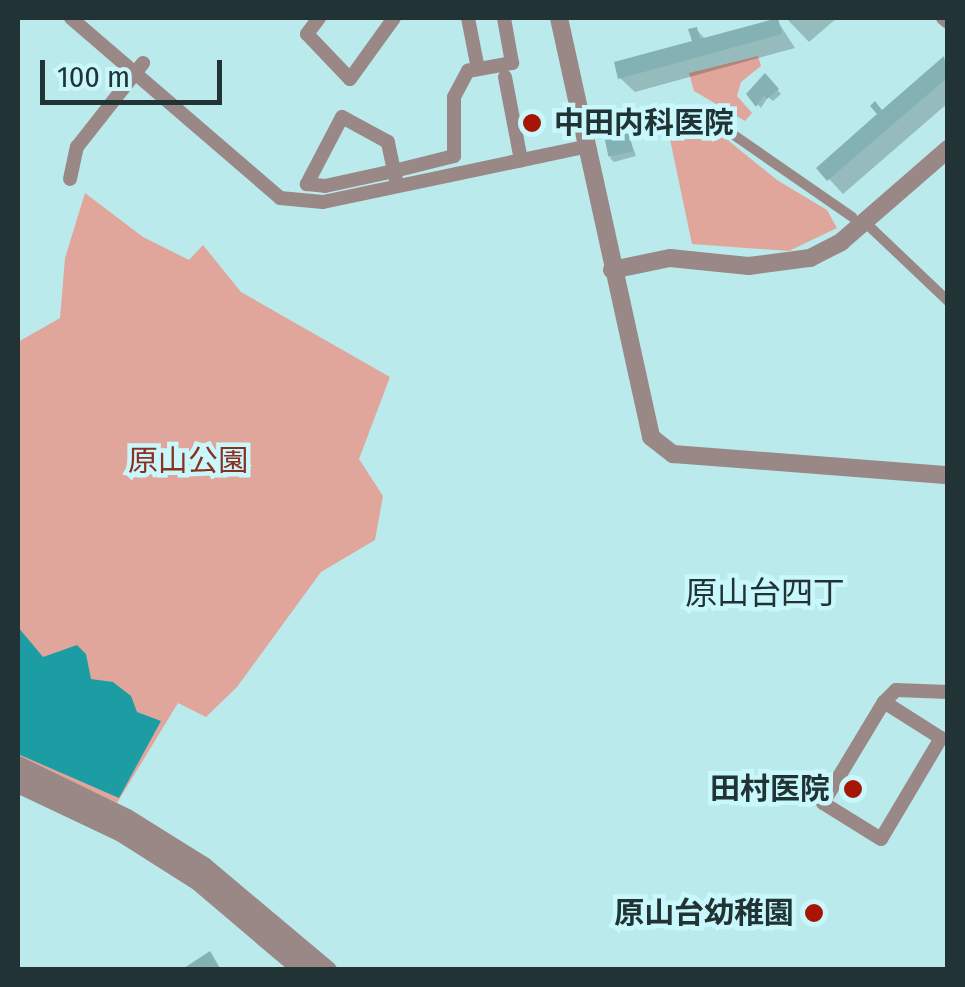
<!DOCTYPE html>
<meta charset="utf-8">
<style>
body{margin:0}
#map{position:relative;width:965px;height:987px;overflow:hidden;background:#bbeaed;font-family:"Fira Sans Condensed","Noto Sans JP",sans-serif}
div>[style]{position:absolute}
.green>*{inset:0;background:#e0a69b}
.water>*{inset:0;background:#1c9ca3}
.shadow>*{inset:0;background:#0003}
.building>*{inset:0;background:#84b1b4;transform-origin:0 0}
.pedestrian>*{height:10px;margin:-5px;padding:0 5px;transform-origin:5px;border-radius:5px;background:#998885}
.minor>*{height:14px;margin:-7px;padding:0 7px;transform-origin:7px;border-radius:7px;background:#998885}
.tertiary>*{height:18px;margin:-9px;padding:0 9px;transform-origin:9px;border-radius:9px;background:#998885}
.dots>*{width:28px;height:28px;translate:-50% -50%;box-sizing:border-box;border:5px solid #c8f8fb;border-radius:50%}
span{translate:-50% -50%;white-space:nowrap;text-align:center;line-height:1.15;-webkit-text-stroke:9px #c8f8fb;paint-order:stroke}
.poi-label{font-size:30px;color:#213334;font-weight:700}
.left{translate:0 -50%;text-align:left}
.right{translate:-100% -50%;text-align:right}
.park-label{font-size:30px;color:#8e2e21}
.neighbourhood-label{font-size:32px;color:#213334}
.frame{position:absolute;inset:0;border:20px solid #213334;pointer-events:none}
.scale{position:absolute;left:40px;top:60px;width:182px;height:45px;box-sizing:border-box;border:5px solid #213334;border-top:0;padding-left:12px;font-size:30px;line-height:35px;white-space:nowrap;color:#213334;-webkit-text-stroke:8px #c8f8fb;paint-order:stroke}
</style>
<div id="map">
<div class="green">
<i style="clip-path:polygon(758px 56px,761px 66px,741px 82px,737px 96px,752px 113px,745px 121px,694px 91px,689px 73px)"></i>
<i style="clip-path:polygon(703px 120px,777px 180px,827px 210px,837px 228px,789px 251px,692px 244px,667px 125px)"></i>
<i style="clip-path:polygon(85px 193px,143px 237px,189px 260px,203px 245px,241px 292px,390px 377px,359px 459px,383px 496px,375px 540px,321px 572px,237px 687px,206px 717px,178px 703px,117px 803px,18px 757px,18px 342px,60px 318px,65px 258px)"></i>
</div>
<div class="water">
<i style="clip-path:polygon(18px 627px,43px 657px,77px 645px,86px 654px,91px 679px,113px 682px,131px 696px,137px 712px,161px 721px,119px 798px,18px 754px)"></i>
</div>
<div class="shadow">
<i style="clip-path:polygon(786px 18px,837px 18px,809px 42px)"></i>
<i style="clip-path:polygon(777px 20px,795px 48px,635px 92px,620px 78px,695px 43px,696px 29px,706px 40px)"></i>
<i style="clip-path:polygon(944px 60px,948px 103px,843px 194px,819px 168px)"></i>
<i style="clip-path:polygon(766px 77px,781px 94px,773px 101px,768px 97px,761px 108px,749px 95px)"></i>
<i style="clip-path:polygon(629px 136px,636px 156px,614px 162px,610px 158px)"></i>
</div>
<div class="building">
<i style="clip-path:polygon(778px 18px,782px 34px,618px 79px,614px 62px,692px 41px,688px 29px,697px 27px,700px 39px)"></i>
<i style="clip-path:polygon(944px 56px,948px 77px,827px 181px,816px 168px,877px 114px,870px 106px,875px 101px,882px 110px)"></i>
<i style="clip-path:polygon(765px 73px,779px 89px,767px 99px,764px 95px,756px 107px,746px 94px)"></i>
<i style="left:629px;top:133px;width:19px;height:25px;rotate:78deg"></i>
<i style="clip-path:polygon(210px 951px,221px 970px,181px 970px)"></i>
</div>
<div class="pedestrian">
<i style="left:596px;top:131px;width:108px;rotate:-9.6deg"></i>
<i style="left:702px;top:113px;width:183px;rotate:34.7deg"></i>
<i style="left:870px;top:227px;width:108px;rotate:43.5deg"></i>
</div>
<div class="minor">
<i style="left:71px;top:18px;width:276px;rotate:40.7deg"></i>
<i style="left:280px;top:198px;width:43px;rotate:5.3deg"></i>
<i style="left:323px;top:202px;width:268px;rotate:-11.9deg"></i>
<i style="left:319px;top:18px;width:20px;rotate:127deg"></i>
<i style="left:307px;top:34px;width:62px;rotate:46.3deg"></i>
<i style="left:350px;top:79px;width:75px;rotate:-54.2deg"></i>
<i style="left:468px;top:18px;width:52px;rotate:78.9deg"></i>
<i style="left:943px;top:18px;width:6px;rotate:39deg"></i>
<i style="left:505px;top:77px;width:85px;rotate:79.1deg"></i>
<i style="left:70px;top:179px;width:33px;rotate:-78deg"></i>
<i style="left:77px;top:147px;width:107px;rotate:-51.8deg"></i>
<i style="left:397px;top:184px;width:13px;rotate:-103deg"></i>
<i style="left:394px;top:171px;width:30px;rotate:-102deg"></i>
<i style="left:388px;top:142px;width:52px;rotate:-151.5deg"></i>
<i style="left:342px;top:117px;width:76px;rotate:117.6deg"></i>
<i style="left:307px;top:184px;width:18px;rotate:6deg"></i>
<i style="left:325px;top:186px;width:71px;rotate:-12.3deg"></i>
<i style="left:394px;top:171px;width:62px;rotate:-14deg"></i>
<i style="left:454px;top:156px;width:59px;rotate:-90deg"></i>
<i style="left:454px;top:97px;width:30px;rotate:-62deg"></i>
<i style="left:468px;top:71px;width:45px;rotate:-10.3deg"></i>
<i style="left:512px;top:63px;width:46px;rotate:-100.1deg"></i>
<i style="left:884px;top:702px;width:67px;rotate:32.3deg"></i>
<i style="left:941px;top:738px;width:117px;rotate:120.7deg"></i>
<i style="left:881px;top:839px;width:68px;rotate:-148.2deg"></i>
<i style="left:823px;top:803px;width:118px;rotate:-58.9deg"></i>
<i style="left:884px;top:702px;width:17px;rotate:-45deg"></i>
<i style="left:896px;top:690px;width:52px;rotate:2.2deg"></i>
</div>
<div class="tertiary">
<i style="left:559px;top:18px;width:429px;rotate:77.6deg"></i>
<i style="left:651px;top:437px;width:28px;rotate:38deg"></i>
<i style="left:673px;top:454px;width:276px;rotate:4.4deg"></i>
<i style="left:612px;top:270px;width:59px;rotate:-11.7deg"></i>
<i style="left:670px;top:258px;width:79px;rotate:5.8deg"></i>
<i style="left:749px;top:266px;width:62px;rotate:-7.5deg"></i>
<i style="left:810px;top:258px;width:35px;rotate:-27deg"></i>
<i style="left:841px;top:242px;width:142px;rotate:-41deg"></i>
<i style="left:18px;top:765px;width:121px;rotate:25.9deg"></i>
<i style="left:127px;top:818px;width:91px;rotate:31.9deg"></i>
<i style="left:204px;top:866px;width:162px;rotate:40deg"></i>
<i style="left:18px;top:784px;width:114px;rotate:25.4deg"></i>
<i style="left:121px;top:833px;width:90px;rotate:32.3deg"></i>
<i style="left:197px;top:881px;width:138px;rotate:40.3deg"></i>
</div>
<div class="dots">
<i style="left:532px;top:123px;background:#a71504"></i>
<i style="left:853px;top:789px;background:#a71504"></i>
<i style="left:814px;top:913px;background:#a71504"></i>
</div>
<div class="poi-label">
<span class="left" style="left:554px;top:123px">中田内科医院</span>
<span class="right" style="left:830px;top:789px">田村医院</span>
<span class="right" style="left:794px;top:913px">原山台幼稚園</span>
</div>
<div class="park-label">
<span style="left:188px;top:461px">原山公園</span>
</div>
<div class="neighbourhood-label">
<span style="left:765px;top:593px">原山台四丁</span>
</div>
<div class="frame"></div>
<div class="scale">100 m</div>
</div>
